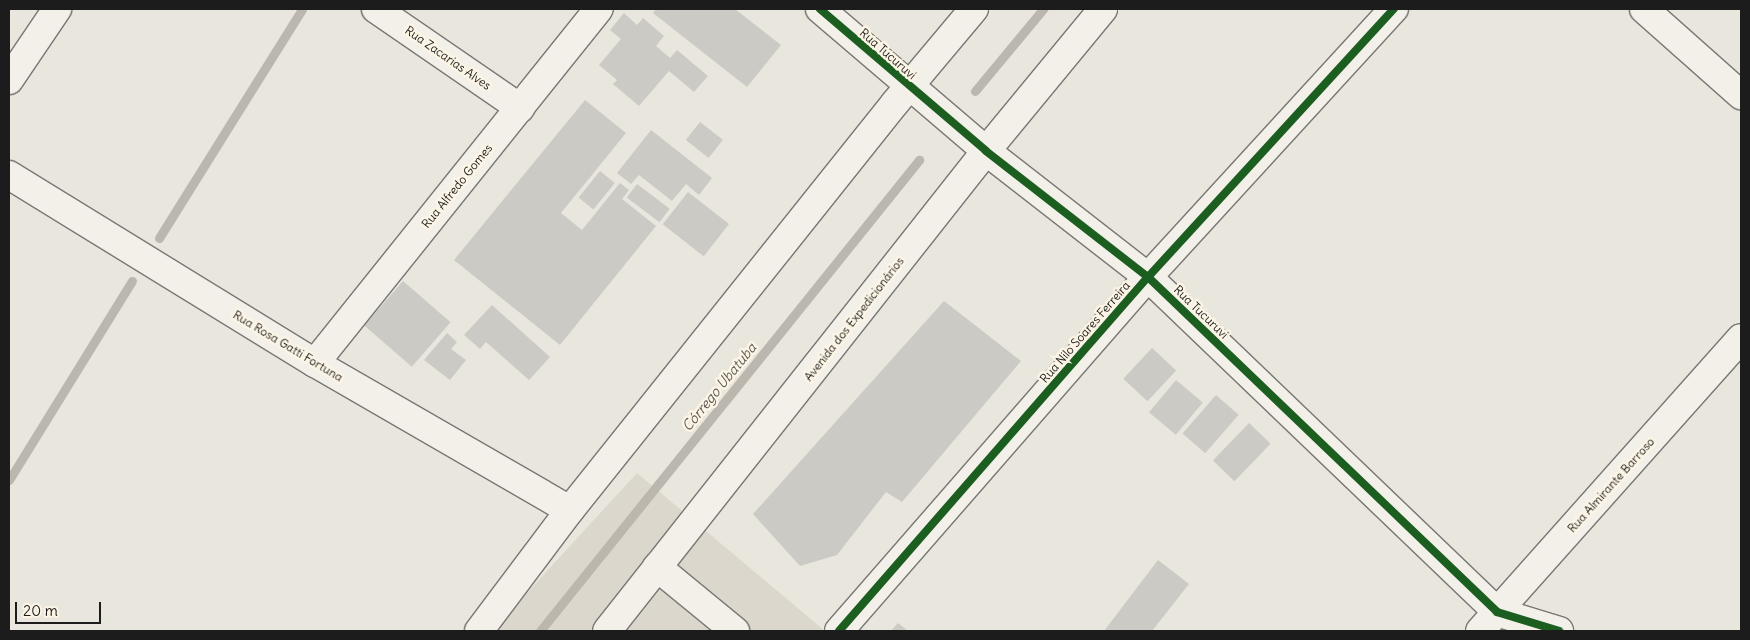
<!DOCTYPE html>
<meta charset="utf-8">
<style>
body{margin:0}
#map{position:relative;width:1750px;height:640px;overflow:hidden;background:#e9e6de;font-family:Delius,sans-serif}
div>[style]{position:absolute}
.green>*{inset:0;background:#dbd7cc}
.stream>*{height:9px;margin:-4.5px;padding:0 4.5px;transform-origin:4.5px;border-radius:4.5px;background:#bbb6ae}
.building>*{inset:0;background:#cccac4;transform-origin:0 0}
.roads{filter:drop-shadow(1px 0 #787773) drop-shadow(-1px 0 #787773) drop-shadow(0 1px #787773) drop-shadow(0 -1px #787773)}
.minor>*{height:28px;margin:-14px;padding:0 14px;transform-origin:14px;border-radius:14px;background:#f3f0ea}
.cycleway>*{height:8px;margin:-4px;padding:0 4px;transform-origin:4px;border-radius:4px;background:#1b5e20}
span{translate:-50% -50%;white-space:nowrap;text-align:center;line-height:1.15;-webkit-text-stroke:5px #fcf5e5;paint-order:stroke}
.street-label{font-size:12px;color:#1c1c1c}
.water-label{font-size:14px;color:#5b5854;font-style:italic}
.frame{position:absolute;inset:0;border:10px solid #1c1c1c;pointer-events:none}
.scale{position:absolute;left:15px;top:602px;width:86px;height:22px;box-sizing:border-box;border:2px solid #1c1c1c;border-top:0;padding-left:6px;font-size:15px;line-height:18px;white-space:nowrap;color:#1c1c1c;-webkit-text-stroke:4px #fcf5e5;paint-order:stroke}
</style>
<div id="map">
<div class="green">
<i style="clip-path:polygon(637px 473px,825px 631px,492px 631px)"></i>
</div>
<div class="stream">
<i style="left:975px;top:91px;width:107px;rotate:-50.3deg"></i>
<i style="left:159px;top:238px;width:270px;rotate:-58deg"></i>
<i style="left:9px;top:480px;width:234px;rotate:-58.3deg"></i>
<i style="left:540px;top:631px;width:605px;rotate:-51.18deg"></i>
</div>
<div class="building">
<i style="clip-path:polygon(656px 9px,735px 9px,781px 45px,747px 87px,653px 13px)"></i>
<i style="clip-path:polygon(624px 13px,637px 25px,643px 18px,664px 36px,656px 46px,670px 58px,677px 50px,708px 76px,694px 92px,669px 71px,639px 106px,613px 84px,617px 80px,599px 65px,621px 39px,610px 30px)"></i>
<i style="clip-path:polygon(585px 100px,626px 133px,561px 213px,582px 230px,620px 183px,629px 190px,622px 199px,656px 226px,560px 345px,454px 260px)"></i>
<i style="left:700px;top:122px;width:29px;height:23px;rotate:38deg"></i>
<i style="clip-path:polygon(651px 130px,712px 178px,699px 195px,686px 184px,672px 201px,639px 175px,631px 184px,617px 173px)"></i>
<i style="left:600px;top:171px;width:19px;height:34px;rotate:39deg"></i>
<i style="left:637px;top:184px;width:41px;height:17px;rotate:37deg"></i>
<i style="left:688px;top:192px;width:52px;height:41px;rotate:38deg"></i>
<i style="left:403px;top:281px;width:63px;height:59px;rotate:41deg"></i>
<i style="clip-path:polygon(944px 301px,1021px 361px,902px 502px,886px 492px,837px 555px,800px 566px,753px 514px)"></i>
<i style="clip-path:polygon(492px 305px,550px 357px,529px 380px,486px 342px,480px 349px,464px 335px)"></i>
<i style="clip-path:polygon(447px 333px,457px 342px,451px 349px,466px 360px,450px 380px,424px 360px)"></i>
<i style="left:1152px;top:348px;width:33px;height:42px;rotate:43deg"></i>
<i style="left:1176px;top:380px;width:35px;height:42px;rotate:40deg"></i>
<i style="left:1216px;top:395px;width:30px;height:51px;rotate:41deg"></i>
<i style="left:1249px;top:423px;width:30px;height:52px;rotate:44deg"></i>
<i style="clip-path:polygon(1158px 560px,1189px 584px,1152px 631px,1104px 631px)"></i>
<i style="clip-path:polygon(898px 623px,908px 631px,891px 631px)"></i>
</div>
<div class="roads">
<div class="minor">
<i style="left:376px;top:9px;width:175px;rotate:34.5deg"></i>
<i style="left:820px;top:9px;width:218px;rotate:40.5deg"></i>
<i style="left:986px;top:151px;width:205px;rotate:37.9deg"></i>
<i style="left:1148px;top:277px;width:484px;rotate:43.8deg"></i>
<i style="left:1497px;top:612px;width:65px;rotate:17deg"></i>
<i style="left:1644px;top:9px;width:130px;rotate:41.6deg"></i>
<i style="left:9px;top:80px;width:86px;rotate:-55.9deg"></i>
<i style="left:9px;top:175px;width:359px;rotate:31.6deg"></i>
<i style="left:315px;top:363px;width:294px;rotate:30deg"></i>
<i style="left:315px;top:363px;width:454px;rotate:-51.3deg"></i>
<i style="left:657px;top:567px;width:101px;rotate:39.4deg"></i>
<i style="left:479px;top:631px;width:151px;rotate:-53.1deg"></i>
<i style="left:570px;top:510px;width:521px;rotate:-51.39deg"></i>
<i style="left:895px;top:103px;width:123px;rotate:-50deg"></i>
<i style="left:607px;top:631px;width:612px;rotate:-51.71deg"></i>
<i style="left:986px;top:151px;width:184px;rotate:-50.5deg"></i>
<i style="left:839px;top:631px;width:470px;rotate:-48.9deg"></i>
<i style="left:1148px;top:277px;width:364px;rotate:-47.5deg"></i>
<i style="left:1480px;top:631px;width:392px;rotate:-48.3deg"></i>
</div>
</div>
<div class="cycleway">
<i style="left:820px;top:9px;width:218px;rotate:40.5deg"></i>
<i style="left:986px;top:151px;width:205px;rotate:37.9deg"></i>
<i style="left:1148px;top:277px;width:484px;rotate:43.8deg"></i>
<i style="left:1497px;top:612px;width:65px;rotate:17deg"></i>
<i style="left:839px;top:631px;width:470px;rotate:-48.9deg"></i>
<i style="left:1148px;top:277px;width:364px;rotate:-47.5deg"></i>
</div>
<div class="street-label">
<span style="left:888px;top:54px;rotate:41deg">Rua Tucuruvi</span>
<span style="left:448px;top:58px;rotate:35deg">Rua Zacarias Alves</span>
<span style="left:457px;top:186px;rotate:-51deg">Rua Alfredo Gomes</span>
<span style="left:1201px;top:312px;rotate:44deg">Rua Tucuruvi</span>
<span style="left:854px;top:319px;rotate:-52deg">Avenida dos Expedicionários</span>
<span style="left:1085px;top:332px;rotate:-49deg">Rua Nilo Soares Ferreira</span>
<span style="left:288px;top:346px;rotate:31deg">Rua Rosa Gatti Fortuna</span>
<span style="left:1611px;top:485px;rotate:-48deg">Rua Almirante Barroso</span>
</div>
<div class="water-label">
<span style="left:719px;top:387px;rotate:-51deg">Córrego Ubatuba</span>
</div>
<div class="frame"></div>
<div class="scale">20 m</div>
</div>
